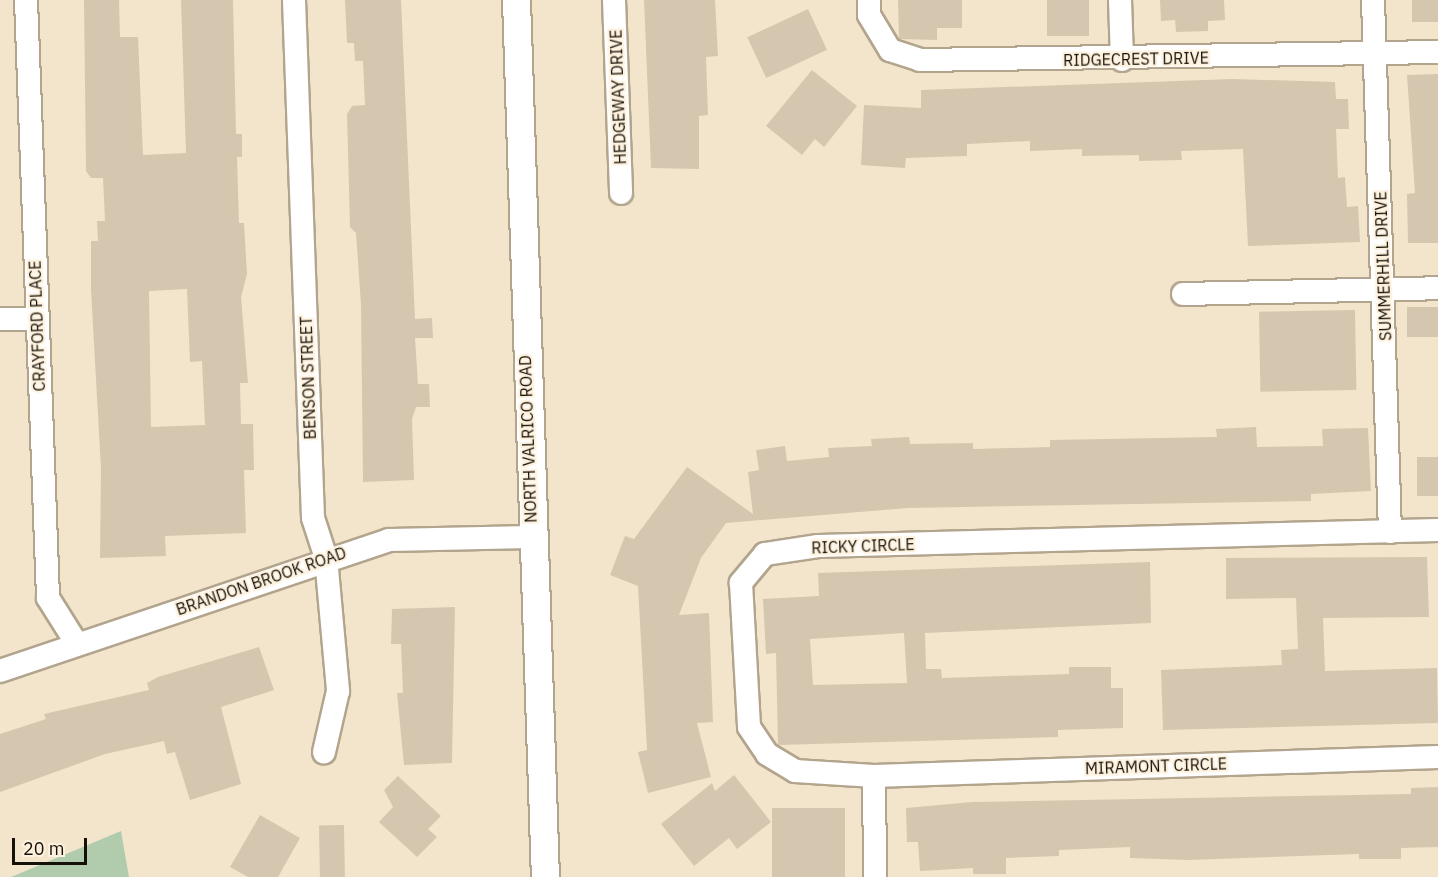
<!DOCTYPE html>
<style>
body{margin:0}
#map{position:relative;width:1438px;height:877px;overflow:hidden;background:#f3e5cc;font-family:"IBM Plex Sans",sans-serif}
div>[style]{position:absolute}
.green>*{inset:0;background:#b1ccad}
.building>*{inset:0;background:#d5c7af;transform-origin:0 0}
.roads{filter:drop-shadow(2px 0 #b2a48d) drop-shadow(-2px 0 #b2a48d) drop-shadow(0 2px #b2a48d) drop-shadow(0 -2px #b2a48d)}
.minor>*{height:22px;margin:-11px;padding:0 11px;transform-origin:11px;border-radius:11px;background:#fff}
.tertiary>*{height:27px;margin:-13.5px;padding:0 13.5px;transform-origin:13.5px;border-radius:13.5px;background:#fff}
span{translate:-50% -50%;white-space:nowrap;text-align:center;line-height:1.15;-webkit-text-stroke:4.5px #fef2df;paint-order:stroke}
.street-label{font-size:16px;color:#161108}
.scale{position:absolute;left:12px;top:838px;width:75px;height:27px;box-sizing:border-box;border:3px solid #161108;border-top:0;padding-left:8px;font-size:18px;line-height:21px;white-space:nowrap;color:#161108;-webkit-text-stroke:4px #fef2df;paint-order:stroke}
</style>
<div id="map">
<div class="green">
<i style="clip-path:polygon(121px 831px,129px 877px,11px 877px)"></i>
</div>
<div class="building">
<i style="clip-path:polygon(evenodd,84px 0,119px 0,120px 37px,138px 37px,143px 155px,186px 153px,181px 0,233px 0,236px 134px,242px 134px,242px 157px,237px 157px,239px 223px,244px 223px,247px 274px,241px 297px,248px 383px,240px 383px,241px 424px,253px 424px,254px 470px,244px 470px,246px 533px,165px 536px,166px 556px,100px 558px,101px 469px,91px 290px,91px 241px,98px 241px,97px 221px,105px 221px,103px 178px,91px 178px,86px 171px,84px 0,187px 289px,190px 362px,202px 361px,205px 425px,151px 427px,149px 291px,187px 289px)"></i>
<i style="clip-path:polygon(345px 0,401px 0,415px 319px,432px 318px,433px 338px,415px 338px,418px 384px,429px 384px,430px 407px,416px 407px,412px 419px,414px 480px,363px 482px,361px 305px,356px 233px,350px 227px,347px 114px,352px 106px,365px 105px,363px 61px,355px 61px,354px 43px,347px 43px)"></i>
<i style="clip-path:polygon(644px 0,715px 0,718px 56px,706px 57px,708px 115px,699px 116px,699px 169px,651px 168px)"></i>
<i style="clip-path:polygon(898px 0,962px 0,962px 28px,937px 28px,937px 40px,899px 39px)"></i>
<i style="left:1047px;top:0;width:42px;height:36px"></i>
<i style="clip-path:polygon(1160px 0,1224px 0,1225px 20px,1208px 21px,1208px 31px,1176px 32px,1175px 20px,1161px 21px)"></i>
<i style="left:1412px;top:0;width:26px;height:22px"></i>
<i style="left:808px;top:9px;width:45px;height:67px;rotate:65deg"></i>
<i style="clip-path:polygon(812px 70px,857px 106px,824px 147px,815px 139px,802px 155px,766px 126px)"></i>
<i style="clip-path:polygon(1438px 74px,1438px 243px,1408px 243px,1407px 194px,1415px 193px,1407px 75px)"></i>
<i style="clip-path:polygon(1233px 79px,1335px 82px,1336px 99px,1348px 99px,1349px 129px,1336px 129px,1338px 178px,1345px 177px,1347px 207px,1358px 206px,1360px 242px,1248px 246px,1243px 149px,1181px 151px,1182px 160px,1139px 161px,1139px 155px,1082px 156px,1082px 149px,1030px 151px,1030px 141px,967px 144px,967px 156px,906px 158px,905px 168px,861px 165px,864px 105px,921px 108px,921px 90px)"></i>
<i style="left:1438px;top:307px;width:30px;height:31px;rotate:90deg"></i>
<i style="left:1355px;top:310px;width:80px;height:96px;rotate:89deg"></i>
<i style="clip-path:polygon(1256px 427px,1257px 447px,1323px 446px,1322px 429px,1368px 428px,1371px 491px,1311px 494px,1311px 501px,908px 508px,726px 523px,701px 558px,679px 615px,709px 613px,713px 722px,697px 723px,711px 777px,648px 793px,638px 752px,647px 750px,638px 586px,610px 575px,625px 536px,634px 539px,687px 467px,753px 514px,748px 472px,759px 470px,756px 450px,785px 446px,787px 461px,829px 457px,828px 448px,872px 446px,871px 439px,909px 437px,910px 444px,973px 443px,973px 449px,1050px 447px,1050px 440px,1217px 437px,1216px 429px)"></i>
<i style="left:1417px;top:457px;width:21px;height:39px"></i>
<i style="clip-path:polygon(1427px 557px,1429px 617px,1323px 618px,1325px 671px,1437px 668px,1438px 723px,1163px 730px,1161px 670px,1282px 665px,1281px 650px,1298px 649px,1296px 598px,1226px 599px,1226px 558px)"></i>
<i style="clip-path:polygon(evenodd,1150px 562px,1151px 623px,925px 633px,926px 669px,941px 669px,942px 678px,1069px 674px,1069px 667px,1111px 667px,1111px 688px,1123px 688px,1123px 728px,1058px 730px,1058px 737px,778px 745px,776px 653px,766px 654px,763px 599px,819px 596px,818px 573px,1150px 562px,904px 633px,907px 683px,813px 685px,810px 639px,904px 633px)"></i>
<i style="clip-path:polygon(455px 607px,452px 763px,404px 765px,397px 693px,403px 693px,401px 644px,391px 644px,392px 609px)"></i>
<i style="clip-path:polygon(259px 647px,274px 690px,221px 707px,241px 784px,190px 800px,175px 752px,167px 754px,164px 741px,105px 754px,0 792px,0 734px,46px 719px,44px 714px,149px 690px,147px 683px,158px 677px)"></i>
<i style="clip-path:polygon(734px 775px,771px 822px,737px 849px,729px 838px,694px 866px,661px 824px,712px 783px,715px 791px)"></i>
<i style="clip-path:polygon(398px 776px,441px 816px,428px 829px,437px 837px,417px 857px,379px 822px,393px 807px,384px 790px)"></i>
<i style="clip-path:polygon(1438px 787px,1438px 847px,1401px 848px,1401px 859px,1359px 859px,1359px 854px,1188px 860px,1130px 858px,1130px 847px,1059px 850px,1059px 856px,1006px 858px,1006px 874px,973px 874px,973px 868px,920px 871px,918px 842px,907px 842px,906px 808px,972px 802px,1411px 794px,1411px 788px)"></i>
<i style="left:845px;top:808px;width:69px;height:73px;rotate:90deg"></i>
<i style="clip-path:polygon(260px 815px,300px 838px,278px 877px,248px 877px,230px 867px)"></i>
<i style="left:344px;top:825px;width:52px;height:25px;rotate:89deg"></i>
</div>
<div class="roads">
<div class="minor">
<i style="left:26px;top:0;width:598px;rotate:87.89deg"></i>
<i style="left:48px;top:598px;width:54px;rotate:57.8deg"></i>
<i style="left:294px;top:0;width:518px;rotate:87.9deg"></i>
<i style="left:313px;top:518px;width:42px;rotate:72deg"></i>
<i style="left:326px;top:558px;width:134px;rotate:84.8deg"></i>
<i style="left:338px;top:691px;width:63px;rotate:102.9deg"></i>
<i style="left:614px;top:0;width:193px;rotate:87.9deg"></i>
<i style="left:869px;top:0;width:15px;rotate:90deg"></i>
<i style="left:869px;top:15px;width:41px;rotate:59deg"></i>
<i style="left:890px;top:50px;width:32px;rotate:18deg"></i>
<i style="left:920px;top:60px;width:518px;rotate:-0.88deg"></i>
<i style="left:1120px;top:0;width:60px;rotate:88.1deg"></i>
<i style="left:1373px;top:0;width:532px;rotate:88.17deg"></i>
<i style="left:1183px;top:294px;width:255px;rotate:-1.3deg"></i>
<i style="left:0;top:319px;width:36px"></i>
<i style="left:1438px;top:530px;width:620px;rotate:178.52deg"></i>
<i style="left:818px;top:546px;width:54px;rotate:171.4deg"></i>
<i style="left:765px;top:554px;width:38px;rotate:130deg"></i>
<i style="left:741px;top:583px;width:144px;rotate:86.8deg"></i>
<i style="left:749px;top:727px;width:32px;rotate:56deg"></i>
<i style="left:767px;top:754px;width:33px;rotate:31deg"></i>
<i style="left:795px;top:771px;width:79px;rotate:3.6deg"></i>
<i style="left:874px;top:776px;width:564px;rotate:-1.93deg"></i>
<i style="left:0;top:671px;width:410px;rotate:-18.6deg"></i>
<i style="left:389px;top:540px;width:142px;rotate:-1.2deg"></i>
<i style="left:874px;top:776px;width:101px;rotate:89.4deg"></i>
</div>
<div class="tertiary">
<i style="left:516px;top:0;width:877px;rotate:88.11deg"></i>
</div>
</div>
<div class="street-label">
<span style="left:1136px;top:59px;rotate:-1deg">RIDGECREST DRIVE</span>
<span style="left:618px;top:97px;rotate:-92deg">HEDGEWAY DRIVE</span>
<span style="left:1383px;top:266px;rotate:-92deg">SUMMERHILL DRIVE</span>
<span style="left:37px;top:326px;rotate:-92deg">CRAYFORD PLACE</span>
<span style="left:308px;top:378px;rotate:-92deg">BENSON STREET</span>
<span style="left:528px;top:439px;rotate:-92deg">NORTH VALRICO ROAD</span>
<span style="left:863px;top:546px;rotate:-2deg">RICKY CIRCLE</span>
<span style="left:261px;top:581px;rotate:-19deg">BRANDON BROOK ROAD</span>
<span style="left:1156px;top:766px;rotate:-2deg">MIRAMONT CIRCLE</span>
</div>
<div class="scale">20 m</div>
</div>
